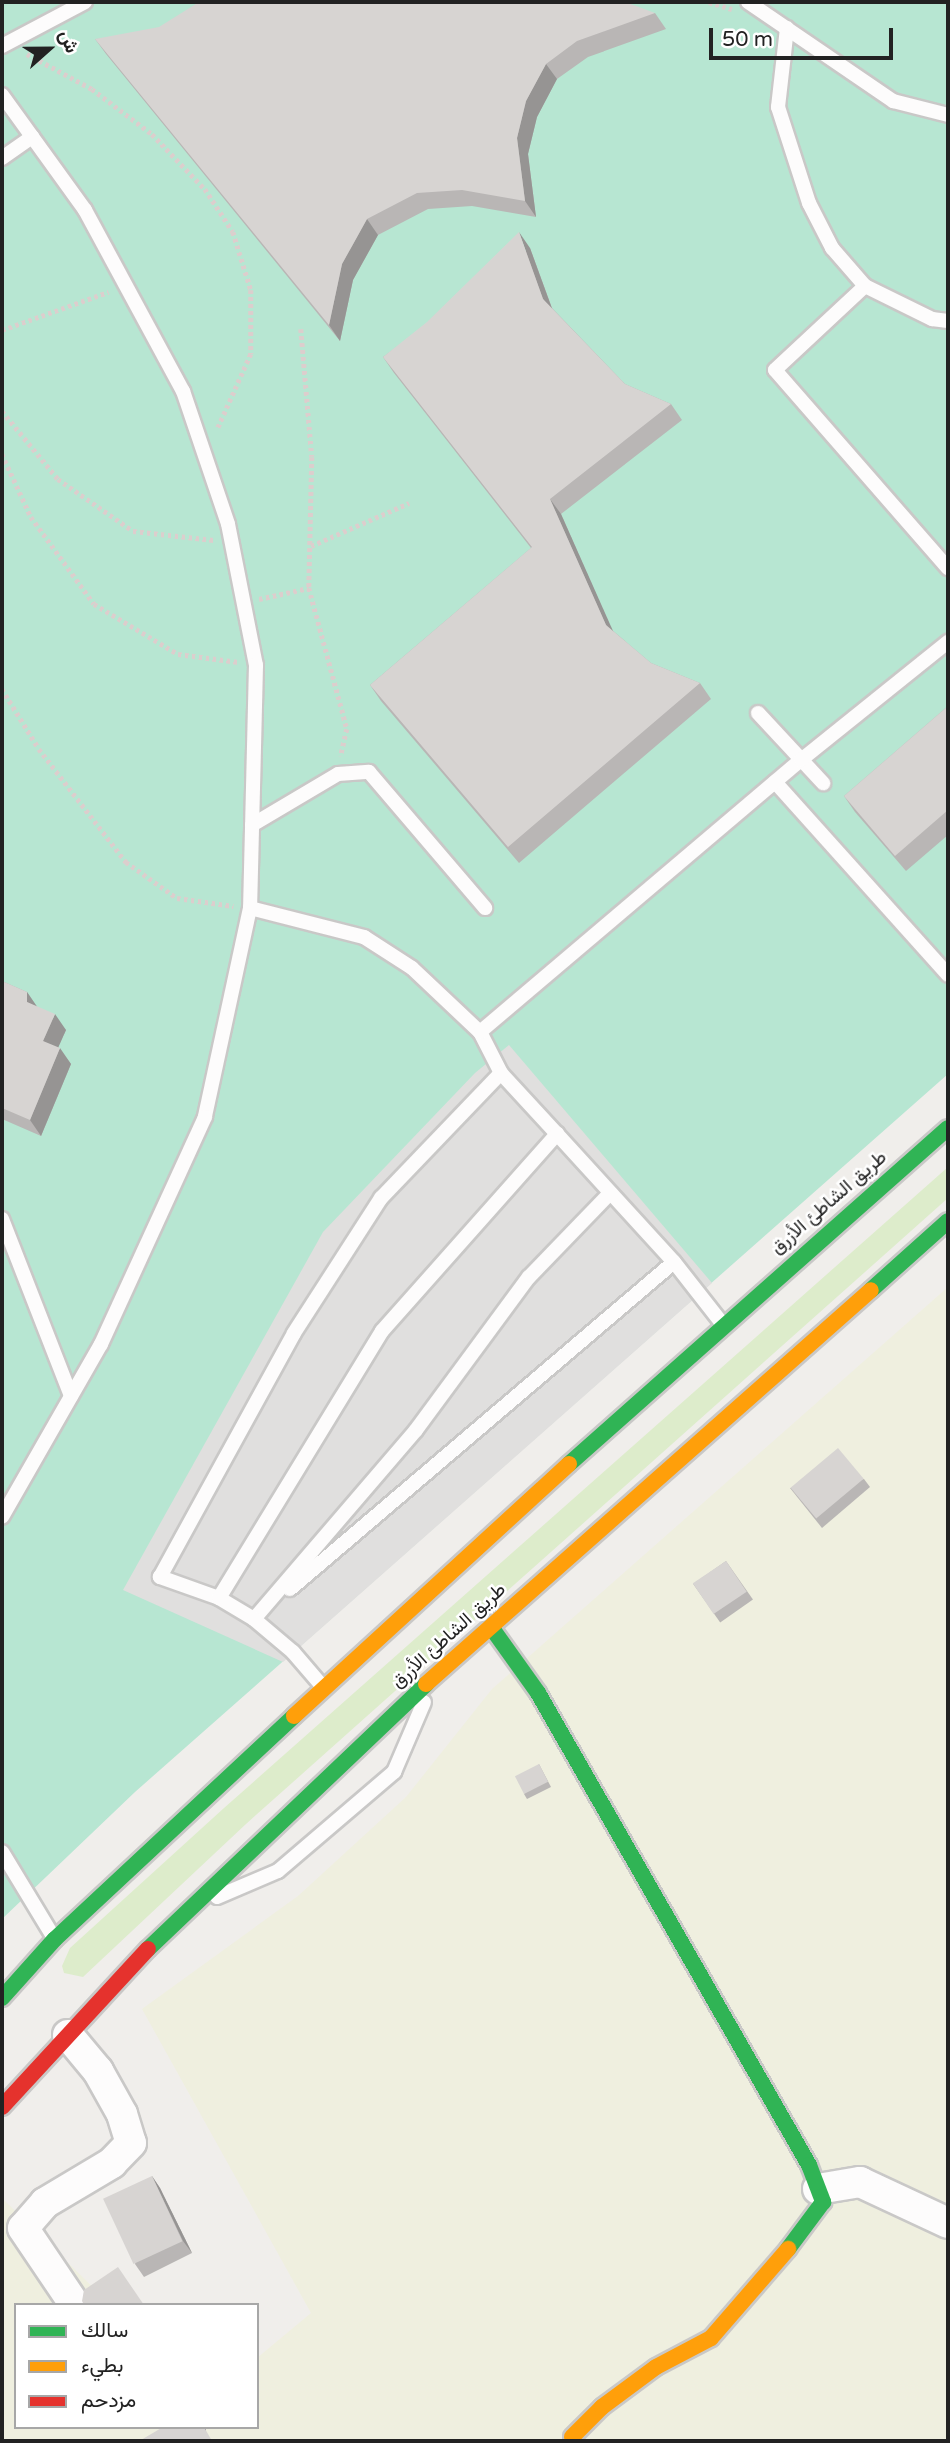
<!DOCTYPE html>
<meta charset="utf-8">
<style>
body{margin:0}
#map{position:relative;width:950px;height:2443px;overflow:hidden;background:#f0eeeb;font-family:"Varela Round",Vazirmatn,sans-serif}
div>[style]{position:absolute}
.farmland>*{inset:0;background:#efefdf}
.grass>*{inset:0;background:#ddeccb}
.pitch>*{inset:0;background:#b7e6d2}
.parking>*{inset:0;background:#e0dfde}
.path>*{height:4.5px;margin-top:-2.25px;transform-origin:0;background:repeating-linear-gradient(90deg,#dccecd 0 3.5px,transparent 0 7px)}
.roads{filter:drop-shadow(2px 0 #c9c8c7) drop-shadow(-2px 0 #c9c8c7) drop-shadow(0 2px #c9c8c7) drop-shadow(0 -2px #c9c8c7)}
.lane>*{height:14px;margin:-7px;padding:0 7px;transform-origin:7px;border-radius:7px;background:#fdfcfc}
.street>*{height:30px;margin:-15px;padding:0 15px;transform-origin:15px;border-radius:15px;background:#fdfcfc}
.fast>*{height:16px;margin:-8px;padding:0 8px;transform-origin:8px;border-radius:8px;background:#30b455}
.slow>*{height:16px;margin:-8px;padding:0 8px;transform-origin:8px;border-radius:8px;background:#ff9f0a}
.jam>*{height:16px;margin:-8px;padding:0 8px;transform-origin:8px;border-radius:8px;background:#e5322d}
.wall>*{inset:0;background:#b9b6b5;transform-origin:0 0}
.shaded-wall>*{inset:0;background:#969493;transform-origin:0 0}
.building>*{inset:0;background:#d7d4d2;transform-origin:0 0}
span{translate:-50% -50%;white-space:nowrap;text-align:center;line-height:1.15;-webkit-text-stroke:5px #fff;paint-order:stroke}
.street-label{font-size:19px;color:#222}
.frame{position:absolute;inset:0;border:4px solid #222;pointer-events:none}
.legend{position:absolute;left:14px;top:2303px;width:245px;height:126px;box-sizing:border-box;background:#fff;border:2px solid #a7a7a7;margin:0;padding:9px 12px;list-style:none;font-size:21px;color:#222}
.legend li{display:flex;align-items:center;gap:14px;height:35px}
.legend b{width:35px;border:2px solid #a7a7a7}
.north{position:absolute;left:14px;top:14px;width:70px;height:70px;-webkit-text-stroke:5px #fff;paint-order:stroke;rotate:69deg;font-size:19px;font-weight:700;line-height:28px;text-align:center;color:#222}
.north::after{content:'';display:block;margin:auto;width:24px;height:32px;background:#222;clip-path:polygon(50% 0,100% 100%,50% 72%,0 100%)}
.scale{position:absolute;left:709px;top:28px;width:184px;height:32px;box-sizing:border-box;border:4px solid #222;border-top:0;padding-left:9px;font-size:21px;line-height:24px;white-space:nowrap;color:#222;-webkit-text-stroke:5px #fff;paint-order:stroke}
</style>
<div id="map">
<div class="farmland">
<i style="clip-path:polygon(948px 1287px,948px 2441px,2px 2441px,2px 2198px,111px 2305px,16px 2305px,16px 2427px,257px 2427px,257px 2358px,311px 2313px,142px 2009px,298px 1896px,406px 1797px,492px 1689px)"></i>
</div>
<div class="grass">
<i style="clip-path:polygon(948px 1167px,948px 1198px,246px 1824px,83px 1977px,64px 1973px,62px 1966px,70px 1948px,224px 1808px)"></i>
</div>
<div class="pitch">
<i style="clip-path:polygon(2px 2px,948px 2px,948px 1074px,135px 1792px,2px 1919px)"></i>
</div>
<div class="parking">
<i style="clip-path:polygon(509px 1045px,712px 1283px,283px 1662px,123px 1590px,323px 1232px,475px 1073px)"></i>
</div>
<div class="path">
<i style="left:709px;top:2px;width:24px;rotate:17deg"></i>
<i style="left:27px;top:54px;width:74px;rotate:28.3deg"></i>
<i style="left:92px;top:89px;width:75px;rotate:36.9deg"></i>
<i style="left:152px;top:134px;width:76px;rotate:46.1deg"></i>
<i style="left:205px;top:189px;width:51px;rotate:56.9deg"></i>
<i style="left:233px;top:232px;width:61px;rotate:72.8deg"></i>
<i style="left:251px;top:290px;width:64px;rotate:90deg"></i>
<i style="left:251px;top:354px;width:83px;rotate:114.1deg"></i>
<i style="left:301px;top:329px;width:128px;rotate:85.1deg"></i>
<i style="left:312px;top:457px;width:131px;rotate:91.3deg"></i>
<i style="left:309px;top:588px;width:146px;rotate:74.9deg"></i>
<i style="left:347px;top:729px;width:28px;rotate:103deg"></i>
<i style="left:2px;top:330px;width:113px;rotate:-19.7deg"></i>
<i style="left:2px;top:411px;width:88px;rotate:50.5deg"></i>
<i style="left:58px;top:479px;width:91px;rotate:34.7deg"></i>
<i style="left:133px;top:531px;width:81px;rotate:6.4deg"></i>
<i style="left:2px;top:454px;width:69px;rotate:65.3deg"></i>
<i style="left:31px;top:517px;width:107px;rotate:54.1deg"></i>
<i style="left:94px;top:604px;width:98px;rotate:30.8deg"></i>
<i style="left:178px;top:654px;width:61px;rotate:7.6deg"></i>
<i style="left:311px;top:546px;width:107px;rotate:-23.7deg"></i>
<i style="left:259px;top:599px;width:51px;rotate:-12.4deg"></i>
<i style="left:2px;top:689px;width:70px;rotate:58.3deg"></i>
<i style="left:39px;top:749px;width:143px;rotate:52.4deg"></i>
<i style="left:126px;top:862px;width:62px;rotate:35.2deg"></i>
<i style="left:177px;top:898px;width:57px;rotate:8.1deg"></i>
</div>
<div class="roads">
<div class="lane">
<i style="left:748px;top:2px;width:176px;rotate:34.3deg"></i>
<i style="left:893px;top:101px;width:57px;rotate:14.3deg"></i>
<i style="left:787px;top:28px;width:80px;rotate:96.5deg"></i>
<i style="left:778px;top:107px;width:101px;rotate:72.1deg"></i>
<i style="left:809px;top:203px;width:51px;rotate:62.9deg"></i>
<i style="left:832px;top:248px;width:50px;rotate:49deg"></i>
<i style="left:865px;top:286px;width:75px;rotate:26.2deg"></i>
<i style="left:932px;top:319px;width:16px;rotate:7deg"></i>
<i style="left:2px;top:46px;width:94px;rotate:-27.9deg"></i>
<i style="left:2px;top:95px;width:142px;rotate:54.2deg"></i>
<i style="left:85px;top:210px;width:206px;rotate:61.6deg"></i>
<i style="left:183px;top:391px;width:140px;rotate:71.3deg"></i>
<i style="left:228px;top:524px;width:144px;rotate:78.8deg"></i>
<i style="left:256px;top:665px;width:243px;rotate:91.4deg"></i>
<i style="left:250px;top:908px;width:214px;rotate:102.2deg"></i>
<i style="left:205px;top:1117px;width:250px;rotate:114.6deg"></i>
<i style="left:101px;top:1344px;width:199px;rotate:119.8deg"></i>
<i style="left:2px;top:158px;width:37px;rotate:-35deg"></i>
<i style="left:865px;top:286px;width:123px;rotate:137deg"></i>
<i style="left:775px;top:370px;width:263px;rotate:48.9deg"></i>
<i style="left:758px;top:713px;width:96px;rotate:47.1deg"></i>
<i style="left:775px;top:782px;width:259px;rotate:48.1deg"></i>
<i style="left:252px;top:825px;width:100px;rotate:-30.7deg"></i>
<i style="left:338px;top:774px;width:31px;rotate:-4deg"></i>
<i style="left:369px;top:772px;width:179px;rotate:49.5deg"></i>
<i style="left:250px;top:908px;width:118px;rotate:14.3deg"></i>
<i style="left:364px;top:937px;width:57px;rotate:32.9deg"></i>
<i style="left:412px;top:968px;width:93px;rotate:43.3deg"></i>
<i style="left:557px;top:1134px;width:83px;rotate:-132.6deg"></i>
<i style="left:501px;top:1073px;width:46px;rotate:-117.1deg"></i>
<i style="left:480px;top:1032px;width:421px;rotate:-40.3deg"></i>
<i style="left:801px;top:760px;width:189px;rotate:-38.8deg"></i>
<i style="left:2px;top:1219px;width:190px;rotate:68.7deg"></i>
<i style="left:290px;top:1589px;width:504px;rotate:-40.42deg"></i>
<i style="left:219px;top:1598px;width:63px;rotate:-160.4deg"></i>
<i style="left:160px;top:1577px;width:278px;rotate:-61.2deg"></i>
<i style="left:294px;top:1333px;width:161px;rotate:-57.2deg"></i>
<i style="left:381px;top:1198px;width:173px;rotate:-46.2deg"></i>
<i style="left:254px;top:1619px;width:249px;rotate:-49.4deg"></i>
<i style="left:416px;top:1430px;width:190px;rotate:-53.6deg"></i>
<i style="left:529px;top:1277px;width:117px;rotate:-46deg"></i>
<i style="left:323px;top:1687px;width:46px;rotate:-130.6deg"></i>
<i style="left:293px;top:1652px;width:51px;rotate:-139.8deg"></i>
<i style="left:254px;top:1619px;width:41px;rotate:-149deg"></i>
<i style="left:219px;top:1598px;width:313px;rotate:-58.6deg"></i>
<i style="left:382px;top:1331px;width:264px;rotate:-48.4deg"></i>
<i style="left:557px;top:1134px;width:173px;rotate:47.6deg"></i>
<i style="left:674px;top:1262px;width:76px;rotate:51.9deg"></i>
<i style="left:2px;top:1852px;width:100px;rotate:58.8deg"></i>
<i style="left:217px;top:1897px;width:66px;rotate:-23.1deg"></i>
<i style="left:278px;top:1871px;width:153px;rotate:-40.5deg"></i>
<i style="left:394px;top:1772px;width:76px;rotate:-66.8deg"></i>
</div>
<div class="street">
<i style="left:68px;top:2035px;width:47px;rotate:50.2deg"></i>
<i style="left:98px;top:2071px;width:49px;rotate:60.8deg"></i>
<i style="left:122px;top:2114px;width:30px;rotate:73deg"></i>
<i style="left:131px;top:2143px;width:28px;rotate:134deg"></i>
<i style="left:112px;top:2163px;width:78px;rotate:149.2deg"></i>
<i style="left:45px;top:2203px;width:33px;rotate:131deg"></i>
<i style="left:23px;top:2228px;width:93px;rotate:56deg"></i>
<i style="left:818px;top:2189px;width:43px;rotate:-9.5deg"></i>
<i style="left:860px;top:2182px;width:97px;rotate:25deg"></i>
</div>
<div class="fast">
<i style="left:871px;top:1290px;width:103px;rotate:-41.9deg"></i>
<i style="left:569px;top:1464px;width:506px;rotate:-41.56deg"></i>
<i style="left:491px;top:1627px;width:81px;rotate:54.5deg"></i>
<i style="left:538px;top:1693px;width:544px;rotate:60.14deg"></i>
<i style="left:809px;top:2165px;width:40px;rotate:69deg"></i>
<i style="left:823px;top:2202px;width:59px;rotate:126.7deg"></i>
<i style="left:148px;top:1949px;width:384px;rotate:-43.6deg"></i>
<i style="left:2px;top:1998px;width:79px;rotate:-48.1deg"></i>
<i style="left:55px;top:1939px;width:327px;rotate:-43deg"></i>
</div>
<div class="slow">
<i style="left:426px;top:1684px;width:594px;rotate:-41.52deg"></i>
<i style="left:294px;top:1716px;width:373px;rotate:-42.5deg"></i>
<i style="left:572px;top:2437px;width:42px;rotate:-45deg"></i>
<i style="left:602px;top:2407px;width:67px;rotate:-36.5deg"></i>
<i style="left:656px;top:2367px;width:62px;rotate:-27.8deg"></i>
<i style="left:711px;top:2338px;width:118px;rotate:-49.1deg"></i>
</div>
<div class="jam">
<i style="left:2px;top:2107px;width:215px;rotate:-47.3deg"></i>
</div>
</div>
<div class="wall">
<i style="clip-path:polygon(655px 13px,666px 29px,588px 57px,557px 79px,537px 117px,528px 154px,536px 217px,472px 206px,428px 209px,378px 235px,353px 280px,340px 341px,106px 54px,95px 39px)"></i>
<i style="clip-path:polygon(530px 248px,552px 308px,625px 384px,671px 404px,682px 420px,561px 514px,612px 630px,651px 663px,700px 683px,711px 699px,519px 863px,381px 701px,370px 685px,531px 548px,394px 373px,383px 357px)"></i>
<i style="clip-path:polygon(948px 706px,948px 835px,906px 871px,855px 812px,844px 796px)"></i>
<i style="clip-path:polygon(2px 981px,27px 992px,37px 1007px,66px 1030px,58px 1047px,71px 1064px,41px 1136px,2px 1119px)"></i>
<i style="clip-path:polygon(864px 1479px,870px 1487px,822px 1528px,790px 1488px)"></i>
<i style="left:726px;top:1561px;width:47px;height:40px;rotate:55deg"></i>
<i style="clip-path:polygon(539px 1764px,551px 1787px,527px 1799px,524px 1794px)"></i>
<i style="clip-path:polygon(152px 2176px,160px 2188px,192px 2253px,144px 2277px,135px 2264px)"></i>
</div>
<div class="shaded-wall">
<i style="clip-path:polygon(546px 64px,557px 79px,537px 117px,528px 154px,536px 217px,525px 201px,517px 138px,526px 101px)"></i>
<i style="clip-path:polygon(367px 219px,378px 235px,353px 280px,340px 341px,329px 325px,342px 264px)"></i>
<i style="clip-path:polygon(519px 232px,530px 248px,554px 314px,543px 299px)"></i>
<i style="clip-path:polygon(550px 499px,561px 514px,617px 640px,606px 625px)"></i>
<i style="clip-path:polygon(27px 992px,38px 1008px,27px 1002px)"></i>
<i style="clip-path:polygon(55px 1014px,66px 1030px,54px 1057px,43px 1041px)"></i>
<i style="clip-path:polygon(60px 1048px,71px 1064px,41px 1136px,30px 1120px)"></i>
<i style="clip-path:polygon(152px 2176px,160px 2188px,192px 2253px,183px 2241px)"></i>
<i style="left:204px;top:2427px;width:2px;height:16px"></i>
</div>
<div class="building">
<i style="clip-path:polygon(199px 2px,625px 2px,655px 13px,577px 41px,546px 64px,526px 101px,517px 138px,525px 201px,462px 190px,417px 193px,367px 219px,342px 264px,329px 325px,95px 39px,159px 27px)"></i>
<i style="clip-path:polygon(519px 232px,543px 299px,625px 384px,671px 404px,550px 499px,606px 625px,651px 663px,700px 683px,508px 847px,370px 685px,532px 547px,383px 357px,427px 322px)"></i>
<i style="clip-path:polygon(948px 706px,948px 810px,895px 856px,844px 796px)"></i>
<i style="clip-path:polygon(2px 981px,27px 992px,27px 1002px,55px 1014px,43px 1041px,60px 1048px,30px 1120px,2px 1108px)"></i>
<i style="left:838px;top:1448px;width:40px;height:62px;rotate:50deg"></i>
<i style="left:726px;top:1561px;width:37px;height:40px;rotate:56deg"></i>
<i style="left:539px;top:1764px;width:20px;height:27px;rotate:63deg"></i>
<i style="left:152px;top:2176px;width:72px;height:54px;rotate:65deg"></i>
<i style="clip-path:polygon(118px 2267px,144px 2305px,84px 2305px,82px 2301px,84px 2290px)"></i>
<i style="clip-path:polygon(163px 2427px,204px 2427px,212px 2441px,142px 2441px,141px 2440px)"></i>
</div>
<div class="street-label">
<span style="left:829px;top:1203px;rotate:-41deg">طريق الشاطئ الأزرق</span>
<span style="left:449px;top:1636px;rotate:-42deg">طريق الشاطئ الأزرق</span>
</div>
<div class="frame"></div>
<ul class="legend">
<li><b style="height:9px;background:#30b455"></b>سالك</li>
<li><b style="height:9px;background:#ff9f0a"></b>بطيء</li>
<li><b style="height:9px;background:#e5322d"></b>مزدحم</li>
</ul>
<div class="north">ش</div>
<div class="scale">50 m</div>
</div>
